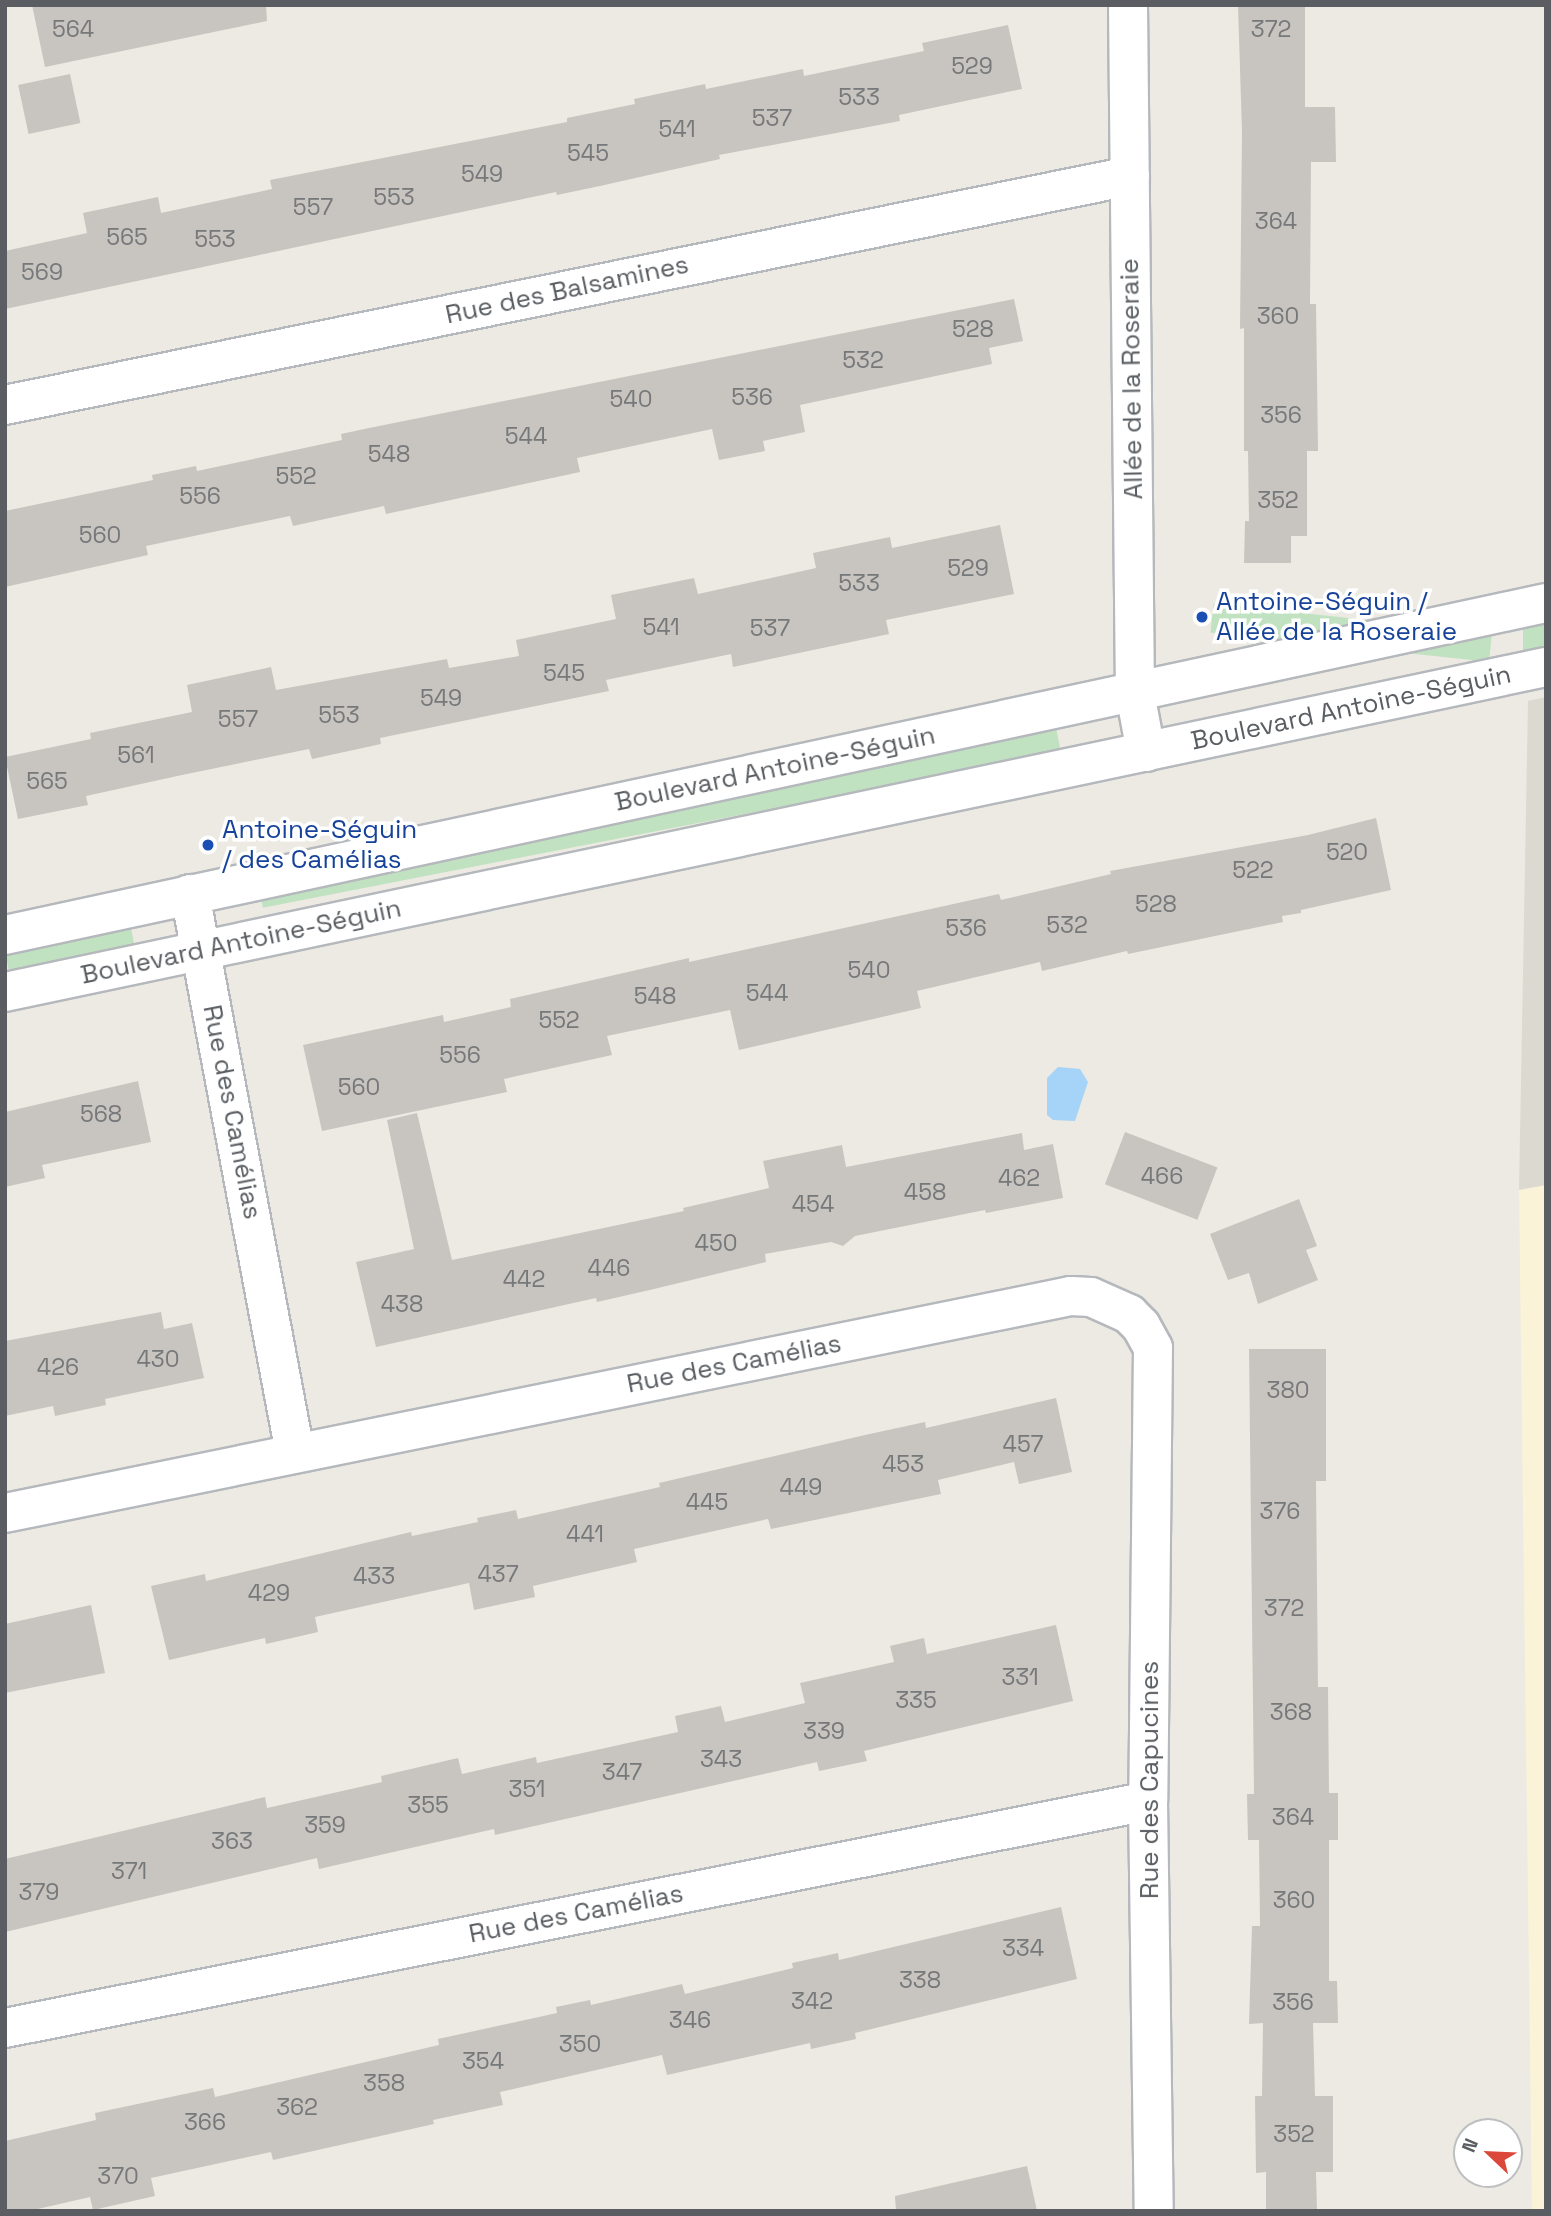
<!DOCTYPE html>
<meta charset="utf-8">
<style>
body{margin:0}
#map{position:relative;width:1551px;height:2216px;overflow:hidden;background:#eceae2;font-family:"Space Grotesk",sans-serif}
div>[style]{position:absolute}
.commercial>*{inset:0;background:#fbf3d8}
.education>*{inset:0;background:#dcd9d0}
.green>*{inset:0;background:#c0e2c1;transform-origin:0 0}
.water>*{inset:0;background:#a6d4f8}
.building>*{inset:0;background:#c8c5c0;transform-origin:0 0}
.roads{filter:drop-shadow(2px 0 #b5b8bc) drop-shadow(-2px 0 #b5b8bc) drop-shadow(0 2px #b5b8bc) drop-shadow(0 -2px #b5b8bc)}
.minor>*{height:38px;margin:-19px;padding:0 19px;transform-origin:19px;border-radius:19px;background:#fff}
.tertiary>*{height:38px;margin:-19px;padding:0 19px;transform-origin:19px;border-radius:19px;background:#fff}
.dots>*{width:19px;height:19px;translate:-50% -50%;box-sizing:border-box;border:4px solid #fff;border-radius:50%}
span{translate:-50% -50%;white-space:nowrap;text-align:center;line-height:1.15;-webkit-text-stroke:7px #fff;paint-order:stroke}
.number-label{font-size:23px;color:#76787a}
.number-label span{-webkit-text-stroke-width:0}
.street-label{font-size:26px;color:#5a5e62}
.transit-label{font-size:26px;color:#164399}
.left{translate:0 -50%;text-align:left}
.frame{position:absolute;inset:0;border:7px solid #5a5e62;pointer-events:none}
.north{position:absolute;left:1453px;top:2118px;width:70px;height:70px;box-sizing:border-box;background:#fff;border:2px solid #bdbfc0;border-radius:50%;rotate:293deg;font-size:19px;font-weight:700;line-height:28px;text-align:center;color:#5a5e62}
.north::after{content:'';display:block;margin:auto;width:24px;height:32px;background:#db4739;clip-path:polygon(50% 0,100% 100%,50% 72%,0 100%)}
</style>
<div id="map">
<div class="commercial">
<i style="clip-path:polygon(1546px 1185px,1546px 2211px,1532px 2211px,1519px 1190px)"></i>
</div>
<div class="education">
<i style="clip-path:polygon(1546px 697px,1546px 1185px,1519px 1190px,1528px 701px)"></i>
</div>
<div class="green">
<i style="clip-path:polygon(1546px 624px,1546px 649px,1523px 654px,1523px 628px)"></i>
<i style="left:1492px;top:633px;width:29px;height:280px;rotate:96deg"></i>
<i style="left:1056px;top:727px;width:26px;height:813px;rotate:79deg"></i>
<i style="left:130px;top:923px;width:25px;height:128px;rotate:79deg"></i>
</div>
<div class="water">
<i style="clip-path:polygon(1058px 1067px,1080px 1069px,1088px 1082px,1075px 1121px,1053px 1120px,1047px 1115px,1047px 1078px)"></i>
</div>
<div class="building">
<i style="clip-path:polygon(32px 5px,266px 5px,267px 21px,45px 67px)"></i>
<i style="clip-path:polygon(1238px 5px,1305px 5px,1305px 107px,1335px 107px,1336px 162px,1311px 162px,1310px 304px,1316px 304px,1318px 451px,1307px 451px,1307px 536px,1291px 536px,1291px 563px,1244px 563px,1245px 521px,1249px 521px,1248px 451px,1244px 451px,1244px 328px,1240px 329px,1242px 132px)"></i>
<i style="clip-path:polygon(1008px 25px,1022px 89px,899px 115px,900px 121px,719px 155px,720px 159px,600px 186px,557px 195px,556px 192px,5px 309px,5px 251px,87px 233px,83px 213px,158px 197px,161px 213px,272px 189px,270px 180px,567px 122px,567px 118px,635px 104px,634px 99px,705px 84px,706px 89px,803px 69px,804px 76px,924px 51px,922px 43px)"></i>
<i style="left:70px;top:74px;width:50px;height:53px;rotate:78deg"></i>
<i style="clip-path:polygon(1014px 299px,1023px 341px,989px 348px,992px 364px,800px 405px,805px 432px,763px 441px,765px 451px,719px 460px,712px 429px,577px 458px,580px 472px,386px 514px,384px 506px,293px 526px,290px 516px,146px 546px,148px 555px,5px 587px,5px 511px,153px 480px,152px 475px,196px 466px,197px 471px,342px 440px,341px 434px,369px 428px)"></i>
<i style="clip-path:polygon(1000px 525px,1014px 594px,886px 620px,889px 634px,733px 667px,731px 654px,606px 680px,609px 691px,380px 738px,381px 744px,312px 759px,309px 749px,182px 775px,86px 796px,88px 805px,18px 819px,5px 757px,91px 739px,90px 733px,192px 712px,187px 685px,271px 667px,276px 690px,447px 659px,449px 668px,519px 656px,516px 640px,616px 619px,611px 595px,694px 578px,698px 594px,816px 568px,813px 553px,890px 537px,892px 548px)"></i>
<i style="clip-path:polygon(1376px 818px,1391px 890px,1301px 910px,1301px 913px,1282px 916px,1283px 922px,1128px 954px,1127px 951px,1042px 971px,1040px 962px,917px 991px,921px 1008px,739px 1050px,730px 1010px,607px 1036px,612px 1055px,504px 1079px,507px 1092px,322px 1131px,303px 1045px,443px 1015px,444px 1022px,511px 1007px,510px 999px,689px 958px,689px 962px,999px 894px,1001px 900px,1111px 874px,1110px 871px,1308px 835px)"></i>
<i style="clip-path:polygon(138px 1081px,151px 1142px,42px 1165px,45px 1178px,5px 1187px,5px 1112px)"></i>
<i style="clip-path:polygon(417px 1113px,452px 1260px,684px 1211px,683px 1208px,769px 1188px,763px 1161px,842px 1145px,846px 1167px,1022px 1133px,1024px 1150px,1053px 1144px,1063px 1198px,986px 1213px,985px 1210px,855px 1236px,843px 1246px,831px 1242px,765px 1254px,766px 1262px,654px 1289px,597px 1302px,596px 1298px,376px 1347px,356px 1262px,414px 1249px,387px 1120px)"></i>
<i style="left:1125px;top:1132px;width:99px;height:56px;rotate:21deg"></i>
<i style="clip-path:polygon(1299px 1199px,1317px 1246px,1306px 1250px,1318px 1280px,1258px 1304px,1249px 1273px,1228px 1280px,1210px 1234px)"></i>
<i style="clip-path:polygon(161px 1312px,164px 1329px,192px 1323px,204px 1378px,105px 1399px,106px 1405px,55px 1416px,53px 1406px,5px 1416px,5px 1341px)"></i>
<i style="clip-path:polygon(1249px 1349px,1326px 1349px,1326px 1481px,1316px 1481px,1318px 1687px,1328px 1687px,1329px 1793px,1338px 1793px,1338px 1840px,1329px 1840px,1329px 1981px,1337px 1981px,1338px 2023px,1313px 2023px,1315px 2096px,1333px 2096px,1333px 2172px,1316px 2172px,1317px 2211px,1266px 2211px,1266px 2172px,1256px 2173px,1255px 2096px,1262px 2096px,1263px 2023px,1249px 2024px,1252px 1926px,1260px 1926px,1259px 1840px,1248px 1840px,1247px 1794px,1254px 1794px)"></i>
<i style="clip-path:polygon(1056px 1398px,1072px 1472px,1019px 1484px,1014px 1462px,938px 1480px,941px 1494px,771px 1529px,768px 1519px,634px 1549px,637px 1562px,533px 1586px,535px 1597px,474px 1610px,469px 1583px,315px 1617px,318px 1632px,266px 1644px,265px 1638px,169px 1660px,151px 1586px,205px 1574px,206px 1581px,411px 1532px,412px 1536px,478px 1522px,477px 1518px,516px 1510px,518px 1519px,660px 1487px,659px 1483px,865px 1435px,925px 1422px,926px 1428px)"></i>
<i style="clip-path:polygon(91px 1605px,105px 1673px,5px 1693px,5px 1624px)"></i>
<i style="clip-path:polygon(1056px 1625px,1073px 1701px,864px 1751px,867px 1761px,819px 1771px,817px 1762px,495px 1835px,494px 1829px,319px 1869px,317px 1858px,5px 1932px,5px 1859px,265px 1797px,267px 1808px,382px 1782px,381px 1776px,458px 1758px,462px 1774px,536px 1757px,537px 1763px,678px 1732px,675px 1716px,721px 1706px,725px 1722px,805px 1703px,800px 1683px,894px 1662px,890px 1646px,924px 1638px,927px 1654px)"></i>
<i style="clip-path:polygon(1061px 1907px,1077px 1979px,855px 2033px,856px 2039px,811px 2049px,810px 2043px,667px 2075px,662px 2055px,500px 2092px,503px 2105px,433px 2120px,434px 2124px,273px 2160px,271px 2152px,151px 2178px,155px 2196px,93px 2210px,90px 2197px,29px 2211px,5px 2211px,5px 2141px,96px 2120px,95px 2113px,213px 2088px,215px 2097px,439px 2045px,438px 2039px,557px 2013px,556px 2007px,590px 2000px,591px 2005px,682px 1984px,685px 1994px,793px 1968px,792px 1963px,838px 1953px,839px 1960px)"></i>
<i style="clip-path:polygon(1027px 2166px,1037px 2211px,896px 2211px,895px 2196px)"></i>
</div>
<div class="roads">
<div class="minor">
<i style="left:1128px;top:5px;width:688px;rotate:89.42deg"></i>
<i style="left:1135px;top:693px;width:60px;rotate:79.4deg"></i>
<i style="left:5px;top:405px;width:1148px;rotate:-11.51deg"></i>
<i style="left:190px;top:894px;width:569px;rotate:79.36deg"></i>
<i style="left:5px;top:1513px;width:1088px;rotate:-11.51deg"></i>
<i style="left:1071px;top:1296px;width:20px;rotate:3deg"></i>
<i style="left:1091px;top:1297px;width:42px;rotate:24.1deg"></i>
<i style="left:1129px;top:1314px;width:17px;rotate:45deg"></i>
<i style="left:1141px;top:1326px;width:25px;rotate:61deg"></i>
<i style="left:1153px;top:1348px;width:453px;rotate:90.6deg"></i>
<i style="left:1148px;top:1801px;width:410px;rotate:89.2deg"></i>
<i style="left:5px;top:2028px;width:1165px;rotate:-11.23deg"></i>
</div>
<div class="tertiary">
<i style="left:5px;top:935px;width:1576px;rotate:-12.16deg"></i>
<i style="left:5px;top:992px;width:1575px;rotate:-11.91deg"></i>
</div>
</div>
<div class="dots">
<i style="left:1202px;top:617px;background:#1a4fb4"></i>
<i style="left:208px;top:845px;background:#1a4fb4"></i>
</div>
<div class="number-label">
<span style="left:73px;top:29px">564</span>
<span style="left:1271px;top:29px">372</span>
<span style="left:972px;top:66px">529</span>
<span style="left:859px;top:97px">533</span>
<span style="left:772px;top:118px">537</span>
<span style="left:677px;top:129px">541</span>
<span style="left:588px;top:153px">545</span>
<span style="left:482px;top:174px">549</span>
<span style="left:394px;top:197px">553</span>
<span style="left:313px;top:207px">557</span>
<span style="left:1276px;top:221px">364</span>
<span style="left:127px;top:237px">565</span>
<span style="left:215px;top:239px">553</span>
<span style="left:42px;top:272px">569</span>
<span style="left:1278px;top:316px">360</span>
<span style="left:973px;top:329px">528</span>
<span style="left:863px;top:360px">532</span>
<span style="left:752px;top:397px">536</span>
<span style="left:631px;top:399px">540</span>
<span style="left:1281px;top:415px">356</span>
<span style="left:526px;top:436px">544</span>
<span style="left:389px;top:454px">548</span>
<span style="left:296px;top:476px">552</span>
<span style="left:200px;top:496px">556</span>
<span style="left:1278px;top:500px">352</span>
<span style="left:100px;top:535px">560</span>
<span style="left:968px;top:568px">529</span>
<span style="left:859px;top:583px">533</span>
<span style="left:661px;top:627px">541</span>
<span style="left:770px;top:628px">537</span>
<span style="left:564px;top:673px">545</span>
<span style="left:441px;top:698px">549</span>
<span style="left:339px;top:715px">553</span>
<span style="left:238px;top:719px">557</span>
<span style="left:136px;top:755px">561</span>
<span style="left:47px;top:781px">565</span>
<span style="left:1347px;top:852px">520</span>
<span style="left:1253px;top:870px">522</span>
<span style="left:1156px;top:904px">528</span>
<span style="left:1067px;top:925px">532</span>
<span style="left:966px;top:928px">536</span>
<span style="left:869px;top:970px">540</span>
<span style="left:767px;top:993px">544</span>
<span style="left:655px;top:996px">548</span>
<span style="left:559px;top:1020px">552</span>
<span style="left:460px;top:1055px">556</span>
<span style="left:359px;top:1087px">560</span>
<span style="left:101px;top:1114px">568</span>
<span style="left:1162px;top:1176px">466</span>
<span style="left:1019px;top:1178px">462</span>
<span style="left:925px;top:1192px">458</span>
<span style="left:813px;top:1204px">454</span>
<span style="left:716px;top:1243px">450</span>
<span style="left:609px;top:1268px">446</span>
<span style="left:524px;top:1279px">442</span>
<span style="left:402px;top:1304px">438</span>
<span style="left:158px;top:1359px">430</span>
<span style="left:58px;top:1367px">426</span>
<span style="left:1288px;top:1390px">380</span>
<span style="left:1023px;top:1444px">457</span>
<span style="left:903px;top:1464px">453</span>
<span style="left:801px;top:1487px">449</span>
<span style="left:707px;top:1502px">445</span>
<span style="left:1280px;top:1511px">376</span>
<span style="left:585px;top:1534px">441</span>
<span style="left:498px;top:1574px">437</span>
<span style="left:374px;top:1576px">433</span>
<span style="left:269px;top:1593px">429</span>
<span style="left:1284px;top:1608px">372</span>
<span style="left:1020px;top:1677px">331</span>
<span style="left:916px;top:1700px">335</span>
<span style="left:1291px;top:1712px">368</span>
<span style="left:824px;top:1731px">339</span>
<span style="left:721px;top:1759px">343</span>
<span style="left:622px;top:1772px">347</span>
<span style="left:527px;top:1789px">351</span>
<span style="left:428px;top:1805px">355</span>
<span style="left:1293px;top:1817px">364</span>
<span style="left:325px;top:1825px">359</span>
<span style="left:232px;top:1841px">363</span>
<span style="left:129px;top:1871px">371</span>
<span style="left:39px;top:1892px">379</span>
<span style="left:1294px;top:1900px">360</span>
<span style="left:1023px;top:1948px">334</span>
<span style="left:920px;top:1980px">338</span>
<span style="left:812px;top:2001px">342</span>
<span style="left:1293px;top:2002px">356</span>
<span style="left:690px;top:2020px">346</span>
<span style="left:580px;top:2044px">350</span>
<span style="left:483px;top:2061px">354</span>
<span style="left:384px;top:2083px">358</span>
<span style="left:297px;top:2107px">362</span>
<span style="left:205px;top:2122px">366</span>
<span style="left:1294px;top:2134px">352</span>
<span style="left:118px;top:2176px">370</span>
</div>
<div class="street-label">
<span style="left:567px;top:290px;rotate:-12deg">Rue des Balsamines</span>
<span style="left:1132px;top:379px;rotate:-91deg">Allée de la Roseraie</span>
<span style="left:1351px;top:708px;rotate:-12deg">Boulevard Antoine-Séguin</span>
<span style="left:775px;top:769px;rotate:-12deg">Boulevard Antoine-Séguin</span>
<span style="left:241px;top:942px;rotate:-12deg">Boulevard Antoine-Séguin</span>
<span style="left:232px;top:1112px;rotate:79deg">Rue des Camélias</span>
<span style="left:734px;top:1364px;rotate:-11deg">Rue des Camélias</span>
<span style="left:1150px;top:1780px;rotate:-90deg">Rue des Capucines</span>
<span style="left:576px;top:1914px;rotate:-11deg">Rue des Camélias</span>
</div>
<div class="transit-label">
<span class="left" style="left:1216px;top:617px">Antoine-Séguin /<br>Allée de la Roseraie</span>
<span class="left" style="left:222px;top:845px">Antoine-Séguin<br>/ des Camélias</span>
</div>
<div class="frame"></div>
<div class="north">N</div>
</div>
